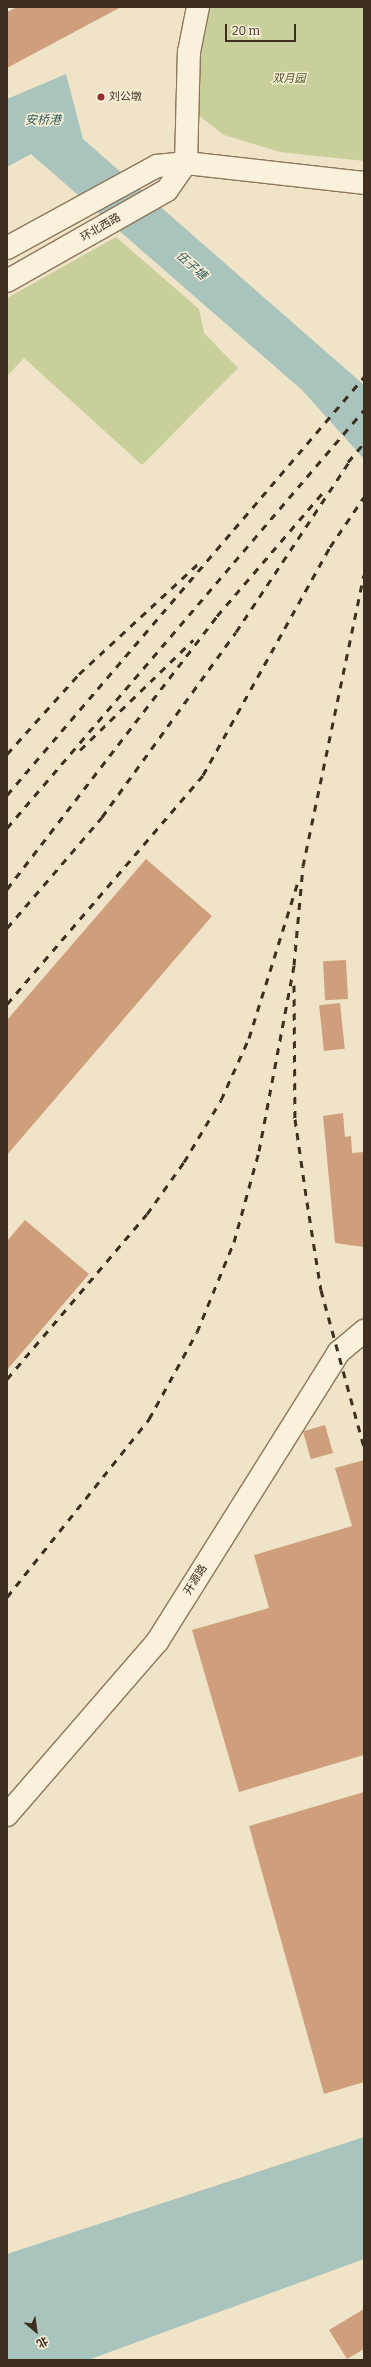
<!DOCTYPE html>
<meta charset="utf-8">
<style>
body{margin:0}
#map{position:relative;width:371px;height:2367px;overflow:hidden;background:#f0e4c8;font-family:Bitter,"Noto Sans SC",serif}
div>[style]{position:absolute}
.green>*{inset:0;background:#c9cf9b}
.water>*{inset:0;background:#a9c4bc}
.building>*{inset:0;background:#cf9f7d;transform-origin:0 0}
.roads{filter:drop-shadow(1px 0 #8d765c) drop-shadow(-1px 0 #8d765c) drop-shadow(0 1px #8d765c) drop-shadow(0 -1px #8d765c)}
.street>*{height:22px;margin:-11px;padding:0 11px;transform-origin:11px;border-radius:11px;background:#faf1dc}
.secondary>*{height:22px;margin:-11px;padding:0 11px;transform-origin:11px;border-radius:11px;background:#faf1dc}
.rail>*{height:3px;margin-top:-1.5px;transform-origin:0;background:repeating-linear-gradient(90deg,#3d2e20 0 7px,transparent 0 14px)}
.dots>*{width:11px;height:11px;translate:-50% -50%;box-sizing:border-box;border:2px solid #f7eed8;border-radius:50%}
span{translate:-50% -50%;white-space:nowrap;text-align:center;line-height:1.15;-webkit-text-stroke:3px #f7eed8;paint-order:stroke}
.park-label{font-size:11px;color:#4d5a26;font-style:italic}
.poi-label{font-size:11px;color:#3d2e20}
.left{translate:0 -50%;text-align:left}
.street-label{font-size:11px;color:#3d2e20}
.water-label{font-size:12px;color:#2f5d5a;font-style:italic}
.frame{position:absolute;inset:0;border:8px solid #3d2e20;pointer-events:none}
.north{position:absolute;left:16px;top:2311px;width:40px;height:40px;-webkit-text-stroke:3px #f7eed8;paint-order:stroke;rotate:151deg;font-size:11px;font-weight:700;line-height:16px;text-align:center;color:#3d2e20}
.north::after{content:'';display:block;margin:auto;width:14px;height:18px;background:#3d2e20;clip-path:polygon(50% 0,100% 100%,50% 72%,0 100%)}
.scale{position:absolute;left:225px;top:24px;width:71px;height:18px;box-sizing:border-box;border:2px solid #3d2e20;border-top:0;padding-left:5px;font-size:12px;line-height:14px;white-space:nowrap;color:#3d2e20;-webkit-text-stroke:3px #f7eed8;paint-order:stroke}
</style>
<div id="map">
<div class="green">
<i style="clip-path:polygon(207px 7px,364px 7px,364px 161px,280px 152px,224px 135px,198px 115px,198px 49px)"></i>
<i style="clip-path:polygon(116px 237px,199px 309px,204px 333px,238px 368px,142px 465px,24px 358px,7px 376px,7px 298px)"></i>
</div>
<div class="water">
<i style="clip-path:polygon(66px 74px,83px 139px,364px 385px,364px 459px,302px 390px,31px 154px,7px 167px,7px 99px)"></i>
<i style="clip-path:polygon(364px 2137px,364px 2259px,88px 2360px,7px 2360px,7px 2254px)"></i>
</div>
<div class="building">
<i style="clip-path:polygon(17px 7px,121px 7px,7px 68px,7px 12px)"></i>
<i style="clip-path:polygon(146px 859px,212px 916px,7px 1155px,7px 1020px)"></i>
<i style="left:346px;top:960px;width:39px;height:23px;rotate:87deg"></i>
<i style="left:340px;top:1003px;width:46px;height:21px;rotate:84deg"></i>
<i style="clip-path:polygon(343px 1113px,345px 1137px,351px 1136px,352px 1153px,364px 1152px,364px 1247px,335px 1243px,323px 1116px)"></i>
<i style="clip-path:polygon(25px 1220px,89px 1274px,7px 1370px,7px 1241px)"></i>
<i style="left:325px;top:1425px;width:29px;height:23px;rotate:74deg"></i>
<i style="clip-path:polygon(364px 1460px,364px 1755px,239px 1792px,192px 1630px,269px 1608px,254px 1555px,352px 1526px,335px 1468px)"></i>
<i style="clip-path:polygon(364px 1792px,364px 2082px,324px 2094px,249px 1826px)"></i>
<i style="clip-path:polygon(364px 2309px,364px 2349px,347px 2359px,329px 2330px)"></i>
</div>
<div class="roads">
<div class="street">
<i style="left:7px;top:1815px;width:229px;rotate:-49.1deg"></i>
<i style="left:157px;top:1642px;width:342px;rotate:-57.9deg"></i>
<i style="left:339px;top:1352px;width:33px;rotate:-40deg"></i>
</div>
<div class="secondary">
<i style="left:7px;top:248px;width:171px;rotate:-28.7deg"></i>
<i style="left:157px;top:166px;width:29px;rotate:-6deg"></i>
<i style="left:186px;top:163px;width:179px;rotate:6.4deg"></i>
<i style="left:7px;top:281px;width:184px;rotate:-29.6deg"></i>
<i style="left:167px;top:190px;width:33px;rotate:-55deg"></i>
<i style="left:186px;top:163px;width:111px;rotate:-88.5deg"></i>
<i style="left:189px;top:52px;width:46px;rotate:-78.7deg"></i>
</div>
</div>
<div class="rail">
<i style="left:348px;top:462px;width:25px;rotate:-50deg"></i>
<i style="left:80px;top:750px;width:158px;rotate:-44.2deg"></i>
<i style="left:7px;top:754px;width:108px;rotate:-48deg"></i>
<i style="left:79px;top:674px;width:166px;rotate:-42.8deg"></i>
<i style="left:7px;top:795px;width:550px;rotate:-49.5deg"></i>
<i style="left:7px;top:828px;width:550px;rotate:-49.5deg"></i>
<i style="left:7px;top:889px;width:344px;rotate:-52.4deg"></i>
<i style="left:217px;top:616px;width:166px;rotate:-49.4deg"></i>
<i style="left:7px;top:928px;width:146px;rotate:-49.4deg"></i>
<i style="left:102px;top:817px;width:228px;rotate:-54.1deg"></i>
<i style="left:236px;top:632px;width:208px;rotate:-56.4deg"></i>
<i style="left:294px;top:985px;width:134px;rotate:89.6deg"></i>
<i style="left:295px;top:1119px;width:84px;rotate:81.8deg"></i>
<i style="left:307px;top:1202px;width:89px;rotate:81deg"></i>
<i style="left:321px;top:1290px;width:163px;rotate:74.7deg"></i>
<i style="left:7px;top:1004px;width:301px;rotate:-49.4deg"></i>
<i style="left:203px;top:775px;width:261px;rotate:-60.9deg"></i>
<i style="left:330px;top:547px;width:60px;rotate:-55.8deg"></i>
<i style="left:7px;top:1379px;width:216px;rotate:-49.7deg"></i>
<i style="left:147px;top:1214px;width:64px;rotate:-54.6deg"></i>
<i style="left:184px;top:1162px;width:72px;rotate:-59.2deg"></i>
<i style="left:221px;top:1100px;width:68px;rotate:-65.7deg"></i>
<i style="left:249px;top:1038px;width:164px;rotate:-72.6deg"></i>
<i style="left:7px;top:1597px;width:228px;rotate:-51.4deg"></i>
<i style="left:149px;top:1419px;width:99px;rotate:-61.1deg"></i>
<i style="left:197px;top:1332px;width:97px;rotate:-67.7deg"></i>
<i style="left:234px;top:1242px;width:94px;rotate:-74.6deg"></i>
<i style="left:259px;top:1151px;width:189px;rotate:-79.3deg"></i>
<i style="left:294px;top:965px;width:99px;rotate:-84.8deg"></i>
<i style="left:303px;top:866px;width:297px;rotate:-78.2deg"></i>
</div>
<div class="dots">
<i style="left:101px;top:97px;background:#9e2a2b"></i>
</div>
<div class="park-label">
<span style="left:289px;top:79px">双月园</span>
</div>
<div class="poi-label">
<span class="left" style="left:109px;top:97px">刘公墩</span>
</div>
<div class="street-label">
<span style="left:101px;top:228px;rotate:-30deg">环北西路</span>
<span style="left:196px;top:1580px;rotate:-58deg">开源路</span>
</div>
<div class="water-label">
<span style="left:43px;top:121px">安桥港</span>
<span style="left:191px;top:266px;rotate:42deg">伍子塘</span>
</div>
<div class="frame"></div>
<div class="north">北</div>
<div class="scale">20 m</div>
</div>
